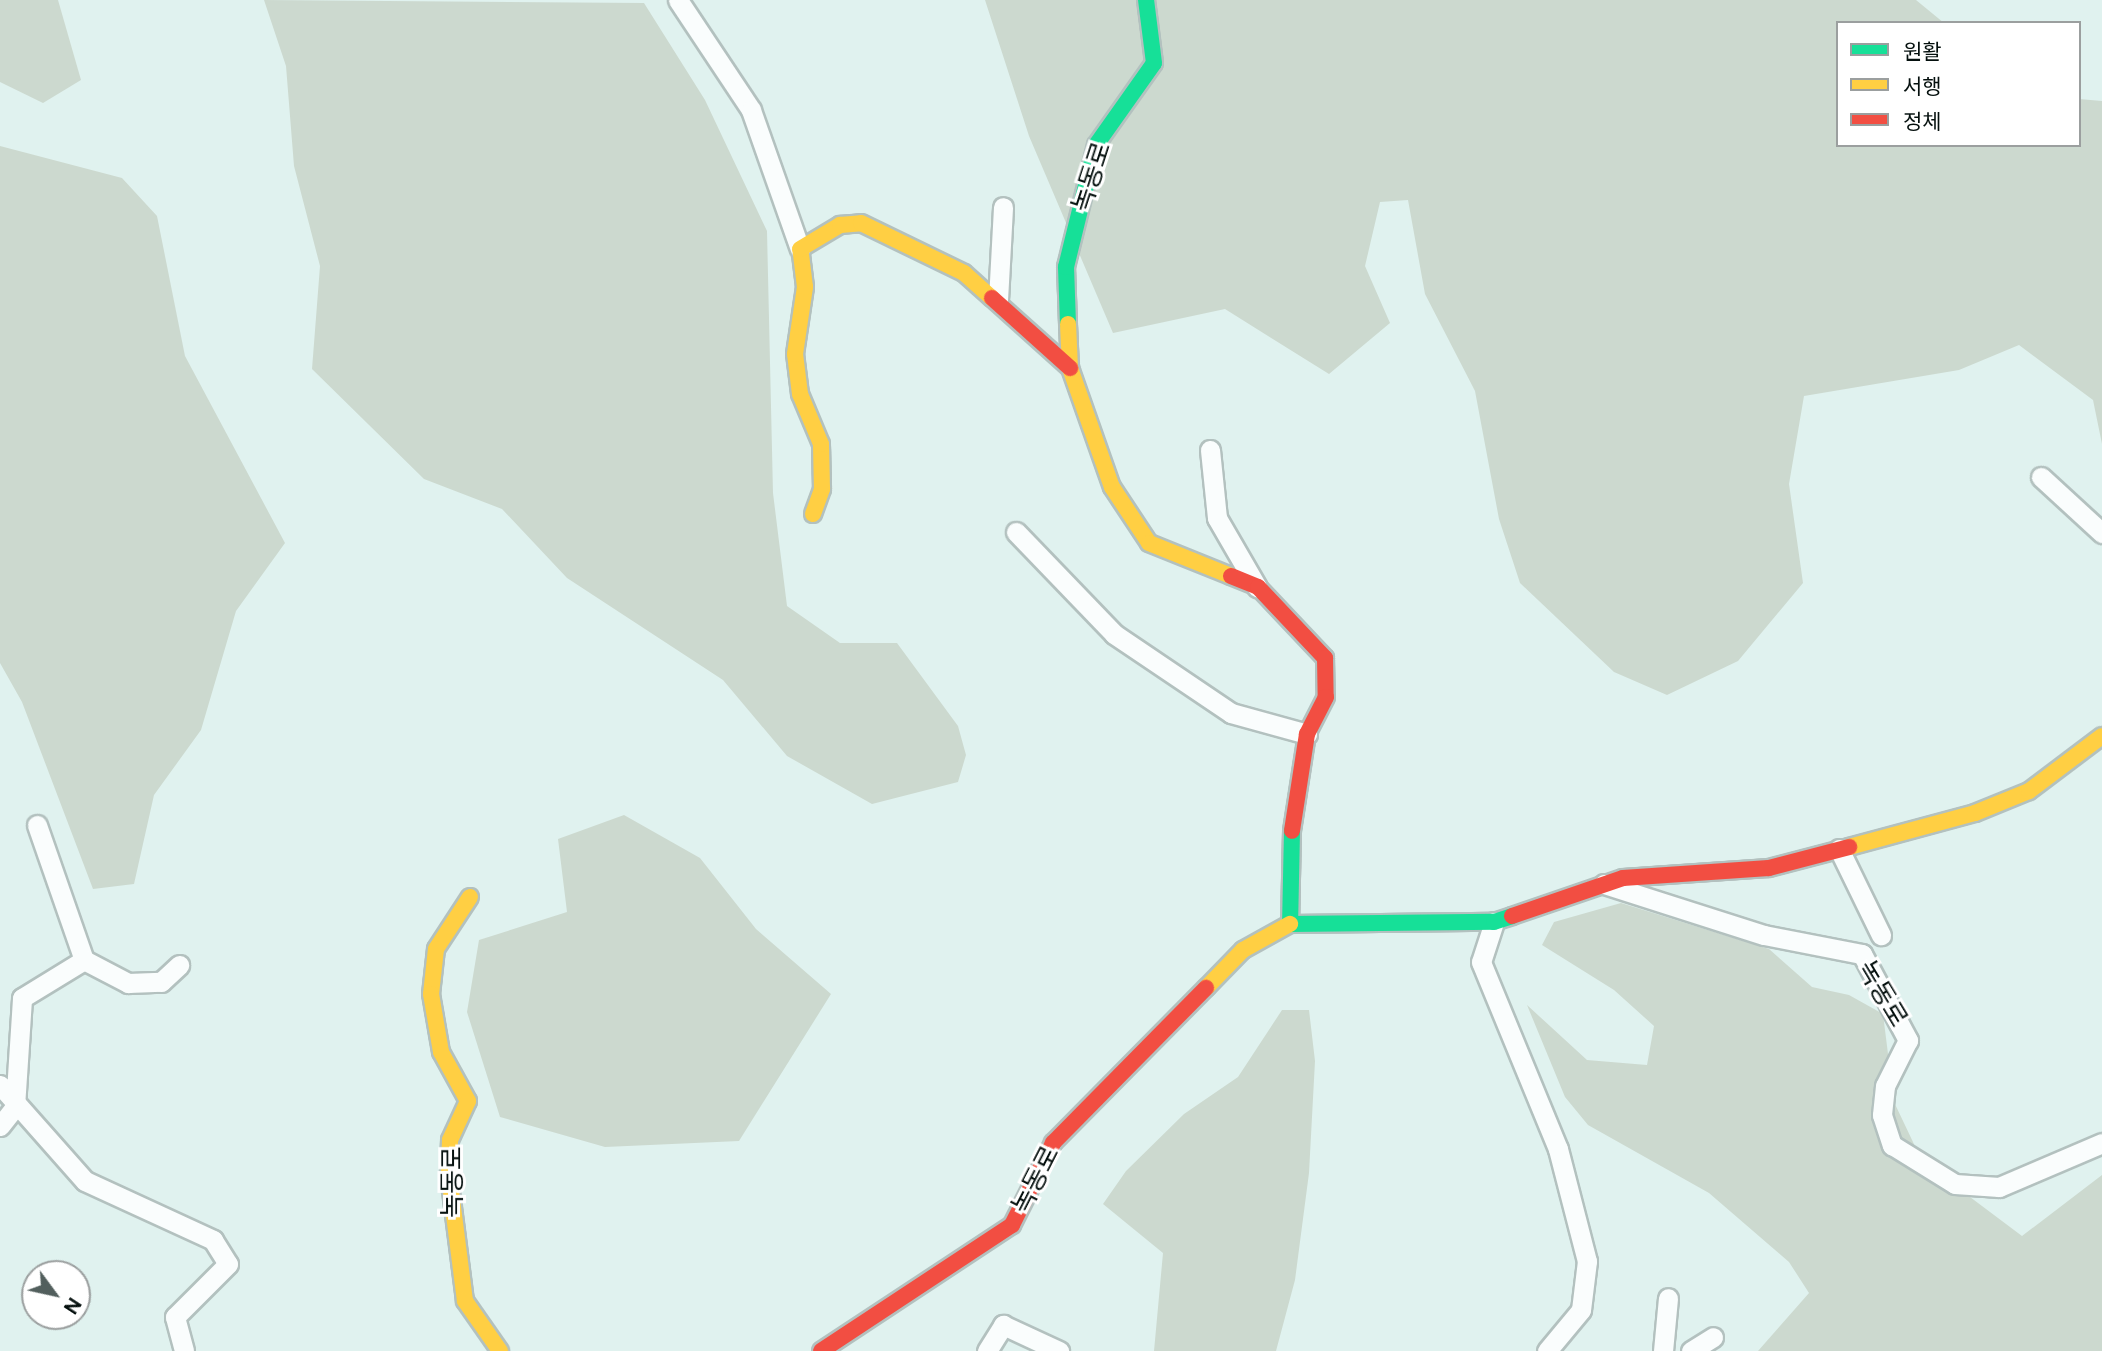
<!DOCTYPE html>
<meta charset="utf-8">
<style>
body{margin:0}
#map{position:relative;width:2102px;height:1351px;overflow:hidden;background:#e0f2ef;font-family:Figtree,"Noto Sans KR",sans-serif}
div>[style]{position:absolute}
.green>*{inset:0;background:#ccd9cf}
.roads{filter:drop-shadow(2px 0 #b3c1bf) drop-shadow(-2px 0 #b3c1bf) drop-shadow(0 2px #b3c1bf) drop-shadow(0 -2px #b3c1bf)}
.street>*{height:19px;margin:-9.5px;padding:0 9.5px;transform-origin:9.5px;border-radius:9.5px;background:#fafdfd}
.fast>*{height:16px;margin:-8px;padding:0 8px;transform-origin:8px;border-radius:8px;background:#16e098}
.slow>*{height:16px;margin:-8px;padding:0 8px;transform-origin:8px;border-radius:8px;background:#ffcf43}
.jam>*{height:16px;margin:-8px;padding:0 8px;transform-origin:8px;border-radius:8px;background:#f24e42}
span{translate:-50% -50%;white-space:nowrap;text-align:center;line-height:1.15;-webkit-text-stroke:6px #fff;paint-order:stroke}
.street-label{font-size:26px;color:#05100e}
.legend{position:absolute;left:1836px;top:21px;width:245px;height:126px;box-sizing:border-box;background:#fff;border:2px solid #9b9f9f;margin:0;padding:9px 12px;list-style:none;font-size:21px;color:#05100e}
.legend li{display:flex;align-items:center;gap:14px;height:35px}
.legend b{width:35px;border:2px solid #9b9f9f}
.north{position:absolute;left:21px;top:1260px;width:70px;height:70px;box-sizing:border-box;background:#fff;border:2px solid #9b9f9f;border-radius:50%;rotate:123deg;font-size:19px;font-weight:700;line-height:28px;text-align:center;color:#05100e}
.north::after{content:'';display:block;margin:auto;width:24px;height:32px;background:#525f5d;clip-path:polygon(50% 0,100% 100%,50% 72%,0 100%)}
</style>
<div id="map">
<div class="green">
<i style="clip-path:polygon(0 0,58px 0,81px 80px,43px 103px,0 82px)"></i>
<i style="clip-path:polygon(264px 0,644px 3px,705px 100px,767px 231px,773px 493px,787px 606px,840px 643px,897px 643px,958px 726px,966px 755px,958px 782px,872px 804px,787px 756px,723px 680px,567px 578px,502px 509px,424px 479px,312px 369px,320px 266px,294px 166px,286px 66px)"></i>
<i style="clip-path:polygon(985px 0,1916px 0,1944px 23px,1838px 23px,1838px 145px,2079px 145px,2079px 99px,2102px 101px,2102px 444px,2093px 400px,2019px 345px,1959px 370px,1804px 396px,1789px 484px,1803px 583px,1738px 661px,1667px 695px,1614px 672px,1520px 583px,1499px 519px,1475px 391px,1425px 294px,1408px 200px,1380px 202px,1365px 266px,1390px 323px,1329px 374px,1225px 309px,1113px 333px,1029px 136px)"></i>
<i style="clip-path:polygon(0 146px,122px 178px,157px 216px,185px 356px,285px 543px,236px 611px,201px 730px,154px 795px,134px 884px,93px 889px,22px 702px,0 663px)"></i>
<i style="clip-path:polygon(624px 815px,700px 858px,756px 929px,831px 994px,739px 1141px,605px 1147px,500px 1117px,467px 1012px,479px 940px,567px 912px,558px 839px)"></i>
<i style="clip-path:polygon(1621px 903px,1769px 949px,1812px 987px,1849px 995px,1883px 1014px,1894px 1102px,1922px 1161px,2022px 1236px,2102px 1175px,2102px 1351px,1758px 1351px,1809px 1293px,1789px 1262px,1709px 1193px,1588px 1125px,1565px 1097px,1527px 1005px,1587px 1060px,1647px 1065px,1654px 1026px,1614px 990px,1542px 945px,1554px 922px)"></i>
<i style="clip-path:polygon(1282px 1010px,1309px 1010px,1315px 1061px,1309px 1173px,1295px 1280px,1276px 1351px,1154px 1351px,1163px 1253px,1103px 1204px,1126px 1171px,1184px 1114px,1238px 1077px)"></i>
</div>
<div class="roads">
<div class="street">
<i style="left:678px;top:0;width:132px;rotate:56.4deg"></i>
<i style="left:751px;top:110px;width:147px;rotate:70.6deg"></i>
<i style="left:998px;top:300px;width:93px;rotate:-86.9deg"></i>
<i style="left:1210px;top:450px;width:68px;rotate:84.1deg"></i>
<i style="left:1217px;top:518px;width:80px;rotate:59.9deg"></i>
<i style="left:2041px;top:477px;width:83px;rotate:42.6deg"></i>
<i style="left:1016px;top:532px;width:141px;rotate:46.1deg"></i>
<i style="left:1114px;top:634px;width:141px;rotate:34deg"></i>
<i style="left:1231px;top:713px;width:79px;rotate:15.4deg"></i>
<i style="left:37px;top:825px;width:143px;rotate:70.8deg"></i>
<i style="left:1839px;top:849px;width:96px;rotate:64deg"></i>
<i style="left:1604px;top:884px;width:168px;rotate:17.7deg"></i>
<i style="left:1764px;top:935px;width:100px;rotate:11deg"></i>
<i style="left:1862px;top:954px;width:98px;rotate:61.9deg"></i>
<i style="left:1908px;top:1040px;width:51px;rotate:116.6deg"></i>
<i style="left:1885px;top:1086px;width:29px;rotate:96deg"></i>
<i style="left:1882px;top:1115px;width:32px;rotate:72deg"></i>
<i style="left:1892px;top:1145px;width:74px;rotate:31.8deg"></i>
<i style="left:1955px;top:1184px;width:44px;rotate:3.9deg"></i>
<i style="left:1999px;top:1187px;width:112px;rotate:-23.1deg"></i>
<i style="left:1494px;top:922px;width:42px;rotate:108deg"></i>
<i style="left:1481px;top:962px;width:202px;rotate:67.6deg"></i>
<i style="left:1558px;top:1149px;width:116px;rotate:75.5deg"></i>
<i style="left:1587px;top:1261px;width:49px;rotate:97deg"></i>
<i style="left:1581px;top:1310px;width:53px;rotate:129.7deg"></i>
<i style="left:0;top:1085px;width:128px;rotate:48.5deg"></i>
<i style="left:85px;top:1181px;width:141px;rotate:24.7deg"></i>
<i style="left:213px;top:1240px;width:28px;rotate:58deg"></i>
<i style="left:228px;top:1264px;width:75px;rotate:135deg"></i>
<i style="left:175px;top:1317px;width:35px;rotate:75deg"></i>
<i style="left:0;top:1126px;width:24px;rotate:-52deg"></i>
<i style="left:15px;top:1107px;width:109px;rotate:-86.3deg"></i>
<i style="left:22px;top:998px;width:73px;rotate:-31.5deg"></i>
<i style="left:84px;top:960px;width:50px;rotate:27.6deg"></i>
<i style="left:128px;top:983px;width:33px;rotate:-2deg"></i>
<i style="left:161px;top:982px;width:25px;rotate:-43deg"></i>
<i style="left:987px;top:1351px;width:31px;rotate:-58deg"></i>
<i style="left:1003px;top:1325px;width:62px;rotate:24.9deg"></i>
<i style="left:1663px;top:1351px;width:53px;rotate:-84.6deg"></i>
<i style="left:1691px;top:1351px;width:26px;rotate:-32deg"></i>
</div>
<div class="fast">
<i style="left:1068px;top:324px;width:57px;rotate:-92deg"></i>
<i style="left:1066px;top:267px;width:126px;rotate:-76.2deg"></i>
<i style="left:1096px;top:145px;width:100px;rotate:-54.7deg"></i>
<i style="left:1154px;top:63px;width:64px;rotate:-97.2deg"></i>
<i style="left:1292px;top:831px;width:93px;rotate:91.2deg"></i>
<i style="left:1290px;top:924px;width:204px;rotate:-0.6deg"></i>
<i style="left:1494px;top:922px;width:19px;rotate:-18deg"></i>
</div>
<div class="slow">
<i style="left:1068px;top:324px;width:44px;rotate:87.4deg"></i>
<i style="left:1070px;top:368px;width:126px;rotate:70.6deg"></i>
<i style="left:1112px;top:487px;width:67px;rotate:56.5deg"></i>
<i style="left:1149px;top:543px;width:88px;rotate:21.9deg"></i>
<i style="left:813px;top:514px;width:27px;rotate:-70deg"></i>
<i style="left:822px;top:489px;width:45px;rotate:-91.3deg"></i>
<i style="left:821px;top:444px;width:54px;rotate:-112.8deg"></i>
<i style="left:800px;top:394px;width:40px;rotate:-97.1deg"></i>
<i style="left:795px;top:354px;width:68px;rotate:-81.5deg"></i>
<i style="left:805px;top:287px;width:38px;rotate:-97deg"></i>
<i style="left:800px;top:249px;width:47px;rotate:-31deg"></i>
<i style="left:840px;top:225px;width:21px;rotate:-5deg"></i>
<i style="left:861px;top:223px;width:114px;rotate:25.9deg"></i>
<i style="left:964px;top:273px;width:38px;rotate:42deg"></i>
<i style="left:1849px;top:847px;width:131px;rotate:-15.1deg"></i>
<i style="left:1975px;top:813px;width:58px;rotate:-22.2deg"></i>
<i style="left:2029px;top:791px;width:91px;rotate:-37deg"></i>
<i style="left:470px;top:897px;width:62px;rotate:123.2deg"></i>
<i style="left:436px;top:949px;width:45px;rotate:96.3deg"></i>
<i style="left:431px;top:994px;width:59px;rotate:80.2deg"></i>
<i style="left:441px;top:1052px;width:56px;rotate:61.1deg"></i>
<i style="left:468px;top:1101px;width:43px;rotate:114.8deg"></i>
<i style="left:450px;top:1140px;width:36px;rotate:92deg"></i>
<i style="left:449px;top:1176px;width:126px;rotate:82.7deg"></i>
<i style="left:465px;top:1301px;width:61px;rotate:55deg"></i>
<i style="left:1206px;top:988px;width:53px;rotate:-45.8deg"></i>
<i style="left:1243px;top:950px;width:54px;rotate:-29deg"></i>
</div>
<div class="jam">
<i style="left:992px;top:298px;width:105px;rotate:41.9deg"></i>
<i style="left:1231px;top:576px;width:29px;rotate:22deg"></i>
<i style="left:1258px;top:587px;width:98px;rotate:46.7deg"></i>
<i style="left:1325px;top:658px;width:39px;rotate:89deg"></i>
<i style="left:1326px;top:697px;width:42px;rotate:117.2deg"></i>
<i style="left:1307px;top:734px;width:98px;rotate:98.8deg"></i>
<i style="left:1512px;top:916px;width:117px;rotate:-18.9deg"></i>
<i style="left:1623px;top:878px;width:146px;rotate:-3.9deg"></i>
<i style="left:1769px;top:868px;width:83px;rotate:-14.7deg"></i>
<i style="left:821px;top:1351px;width:229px;rotate:-33.4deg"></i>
<i style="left:1012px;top:1225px;width:92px;rotate:-63.4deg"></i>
<i style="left:1053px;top:1143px;width:218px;rotate:-45.4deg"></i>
</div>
</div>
<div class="street-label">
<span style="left:1092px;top:177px;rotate:-72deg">녹동로</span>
<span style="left:1882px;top:994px;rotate:59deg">녹동로</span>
<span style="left:1036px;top:1180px;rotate:-63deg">녹동로</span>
<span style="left:453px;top:1182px;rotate:-90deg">녹동로</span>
</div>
<ul class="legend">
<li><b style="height:9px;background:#16e098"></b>원활</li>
<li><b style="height:9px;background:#ffcf43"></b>서행</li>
<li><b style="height:9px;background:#f24e42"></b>정체</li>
</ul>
<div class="north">N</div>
</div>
